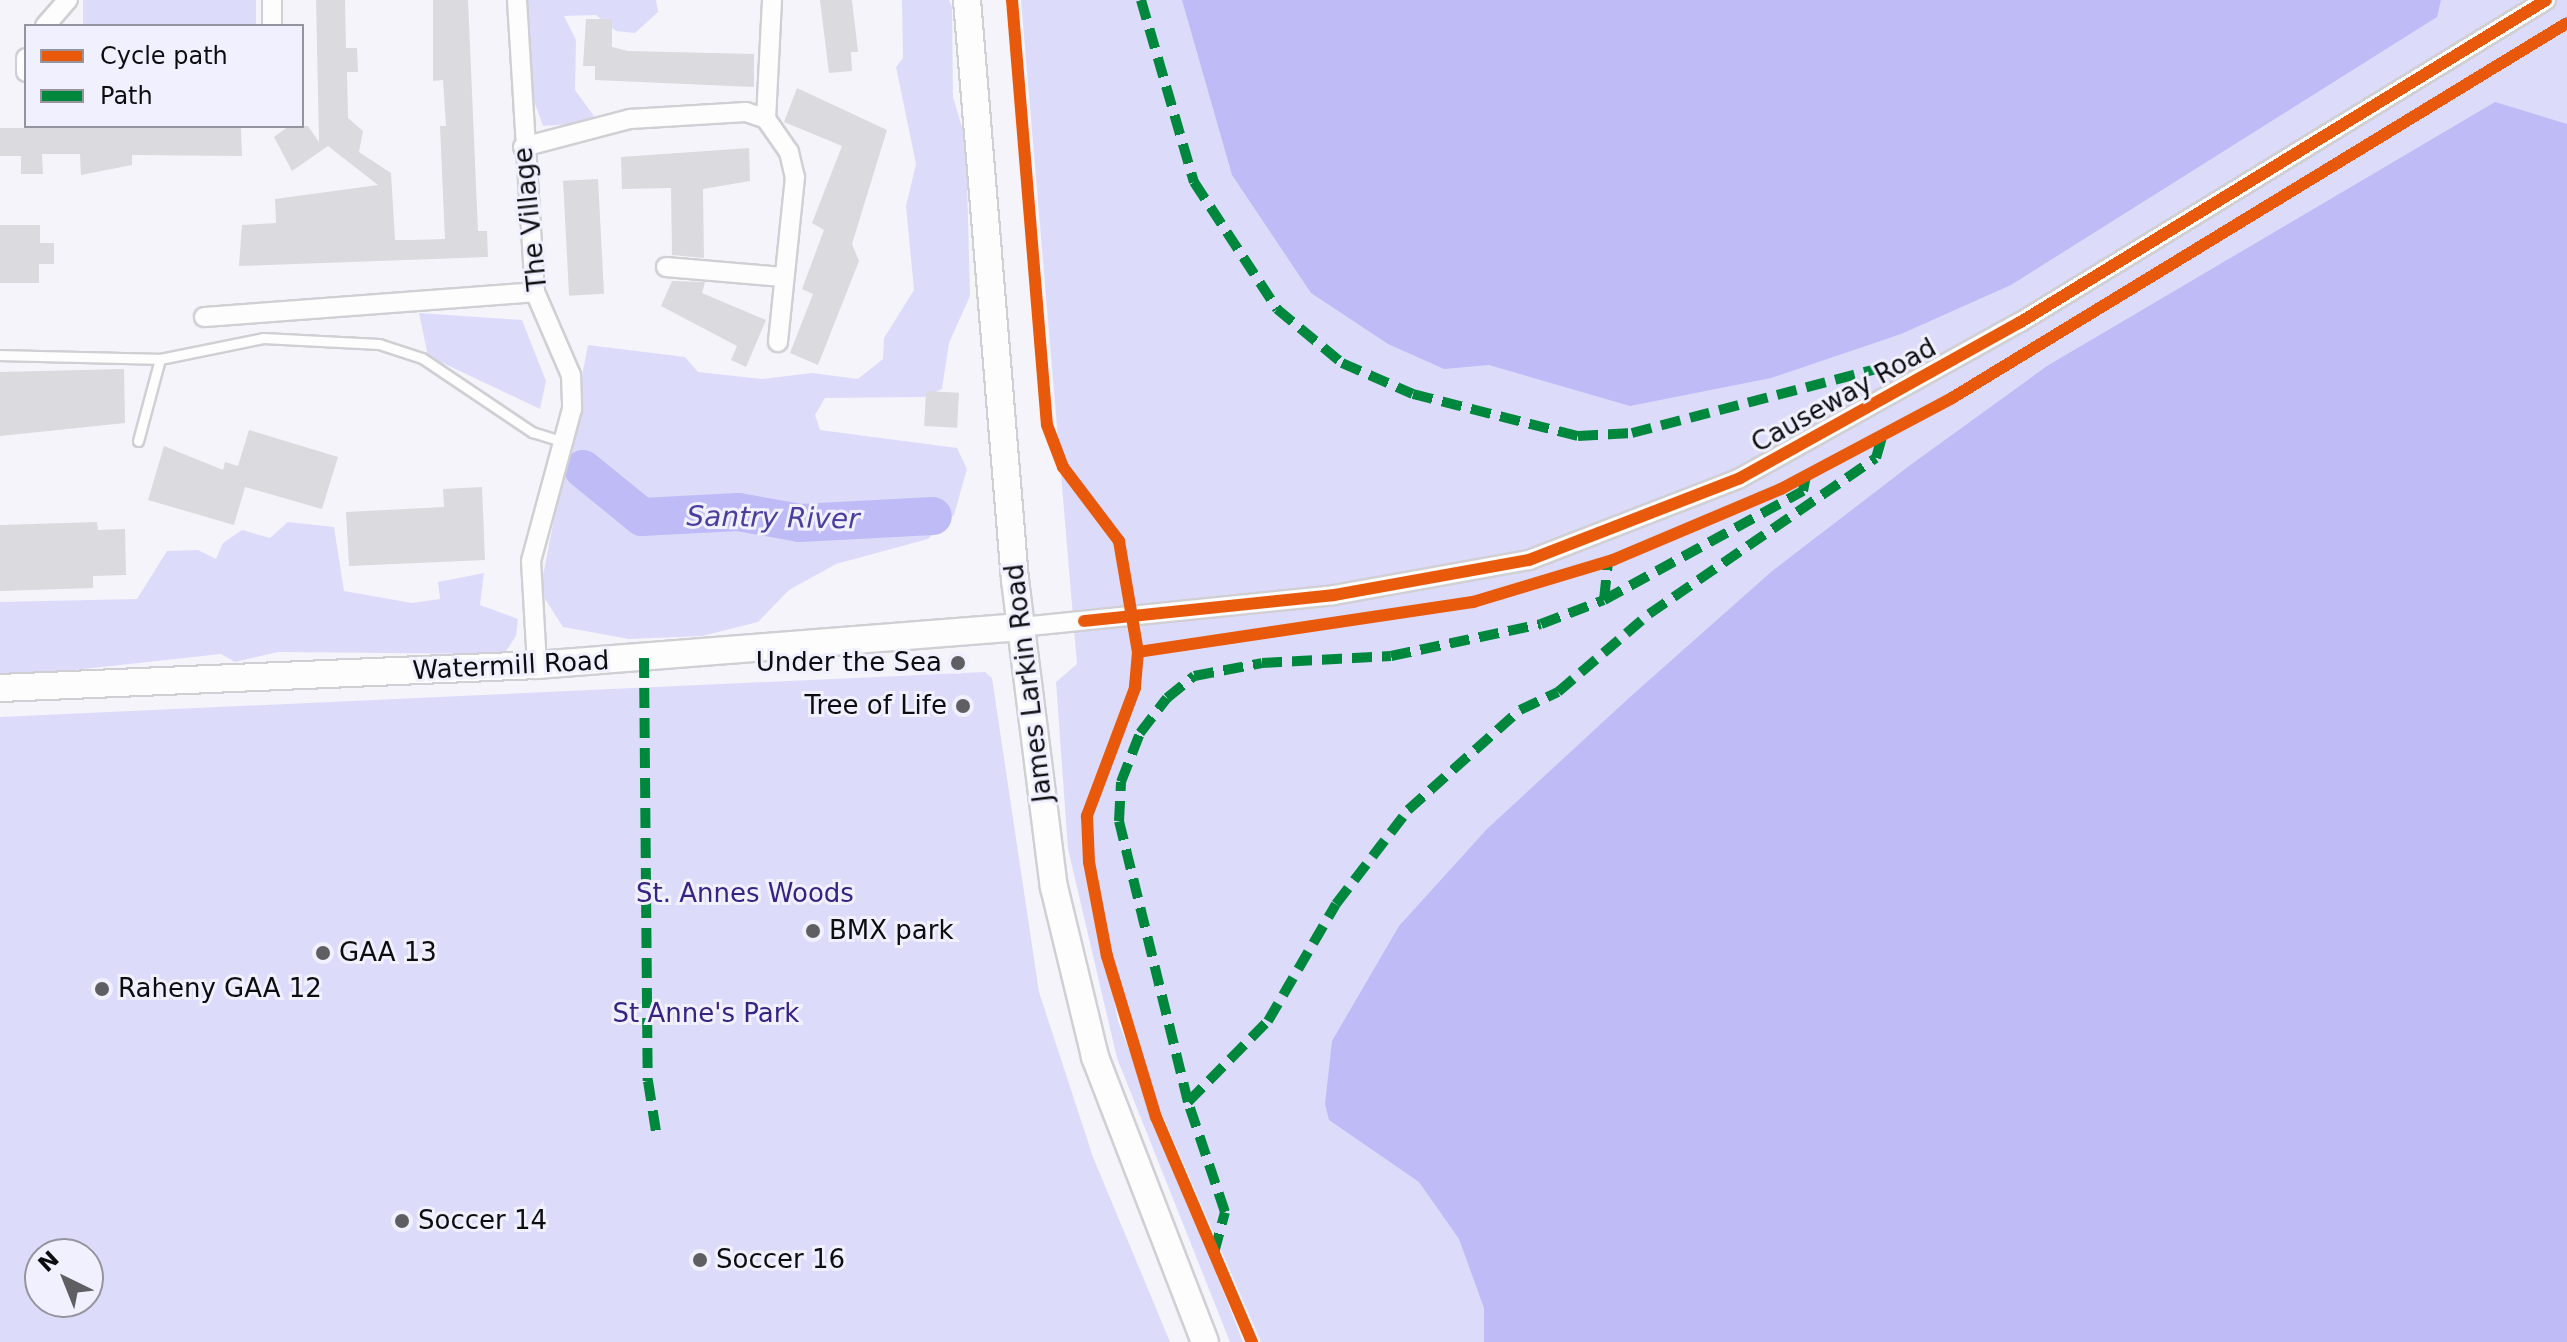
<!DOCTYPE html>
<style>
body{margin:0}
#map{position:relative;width:2567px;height:1342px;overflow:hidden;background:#f4f4fa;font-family:"DejaVu Sans",sans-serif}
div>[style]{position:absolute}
.green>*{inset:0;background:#dcdcfa;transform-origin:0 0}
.water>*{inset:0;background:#bebbf7}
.river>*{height:38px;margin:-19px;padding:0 19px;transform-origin:19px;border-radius:19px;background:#bebbf7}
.building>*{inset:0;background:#dadadf;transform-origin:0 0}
.roads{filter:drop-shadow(2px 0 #cfcfd4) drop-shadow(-2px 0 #cfcfd4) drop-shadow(0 2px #cfcfd4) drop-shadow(0 -2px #cfcfd4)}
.service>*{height:9px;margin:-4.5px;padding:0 4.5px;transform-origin:4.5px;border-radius:4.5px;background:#fdfdfe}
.minor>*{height:18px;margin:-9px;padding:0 9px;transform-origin:9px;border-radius:9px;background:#fdfdfe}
.secondary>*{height:26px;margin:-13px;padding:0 13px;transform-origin:13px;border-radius:13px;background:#fdfdfe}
.quiet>*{height:10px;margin-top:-5px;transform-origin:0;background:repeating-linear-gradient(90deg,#00873e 0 20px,transparent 0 30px)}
.cycleway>*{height:12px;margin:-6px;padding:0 6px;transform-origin:6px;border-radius:6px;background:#e8590c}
.dots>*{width:22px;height:22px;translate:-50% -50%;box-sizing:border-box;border:4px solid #f0f0fe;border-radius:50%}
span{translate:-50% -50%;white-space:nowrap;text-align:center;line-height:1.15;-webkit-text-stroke:6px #f0f0fe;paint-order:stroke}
.street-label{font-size:26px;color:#0d0d11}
.poi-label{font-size:26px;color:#0d0d11}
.right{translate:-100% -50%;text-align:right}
.left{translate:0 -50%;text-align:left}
.park-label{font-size:26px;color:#372382}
.water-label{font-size:28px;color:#4c3e9e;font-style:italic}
.legend{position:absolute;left:24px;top:24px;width:280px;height:104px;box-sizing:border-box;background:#f0f0fe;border:2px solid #95959f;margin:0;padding:10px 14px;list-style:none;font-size:24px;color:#0d0d11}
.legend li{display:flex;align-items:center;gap:16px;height:40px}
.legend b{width:40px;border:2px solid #95959f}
.north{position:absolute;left:24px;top:1238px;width:80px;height:80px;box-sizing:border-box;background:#f0f0fe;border:2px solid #95959f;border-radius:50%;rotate:317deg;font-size:22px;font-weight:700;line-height:32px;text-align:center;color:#0d0d11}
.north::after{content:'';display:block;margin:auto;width:28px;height:36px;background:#5e5e63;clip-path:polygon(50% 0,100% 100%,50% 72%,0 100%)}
</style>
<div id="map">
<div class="green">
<i style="left:83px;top:0;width:173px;height:33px"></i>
<i style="clip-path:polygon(527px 0,656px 0,658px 12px,635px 33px,616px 31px,596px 15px,564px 16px,576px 40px,575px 90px,594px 116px,583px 123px,543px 126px,533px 98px)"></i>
<i style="clip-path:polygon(902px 0,949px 0,952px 7px,953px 97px,966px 141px,970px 296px,949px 343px,942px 389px,924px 397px,825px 398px,815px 415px,820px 430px,957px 448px,967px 469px,954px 515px,928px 539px,836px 564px,789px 590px,758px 622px,702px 636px,629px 639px,563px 627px,540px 591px,588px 345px,685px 357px,698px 372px,762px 379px,812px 373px,858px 379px,883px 359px,884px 338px,914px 290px,906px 206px,916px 164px,896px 67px,903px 58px)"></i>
<i style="clip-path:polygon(1021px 0,2567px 0,2567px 1342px,1261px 1342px,1136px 1054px,1090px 874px,1118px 1021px,1243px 1342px,1230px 1342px,1117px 1058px,1068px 849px,1056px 682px,1077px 664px)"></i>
<i style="clip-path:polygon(419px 313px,522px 320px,546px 381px,540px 409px,428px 356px)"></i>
<i style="clip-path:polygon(288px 522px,334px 527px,344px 591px,412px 603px,440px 599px,438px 582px,484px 573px,480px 605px,518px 619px,516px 636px,504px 654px,278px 652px,235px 662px,221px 654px,0 678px,0 602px,137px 599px,167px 551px,198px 550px,216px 559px,223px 543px,242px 530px,270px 538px)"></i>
<i style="clip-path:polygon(evenodd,985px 672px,992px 678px,1039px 992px,1093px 1157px,1170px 1342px,0 1342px,0 717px,985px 672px,88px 1254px,88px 1302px,40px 1302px,40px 1254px,88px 1254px)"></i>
</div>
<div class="water">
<i style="clip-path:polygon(1182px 0,2441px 0,2437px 17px,2011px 285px,1901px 334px,1771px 378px,1630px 406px,1489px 365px,1444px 369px,1388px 344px,1311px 293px,1232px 175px)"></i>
<i style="clip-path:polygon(2495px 102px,2567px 124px,2567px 1342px,1484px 1342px,1484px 1308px,1459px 1239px,1419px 1182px,1329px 1120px,1325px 1104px,1332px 1041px,1399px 926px,1487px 829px,1630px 697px,1771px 572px,1909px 466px,2047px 366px)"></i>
</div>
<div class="river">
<i style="left:583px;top:469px;width:76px;rotate:39.1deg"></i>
<i style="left:642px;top:517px;width:96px;rotate:-3deg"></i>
<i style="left:738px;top:512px;width:63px;rotate:10.1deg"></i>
<i style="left:800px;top:523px;width:133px;rotate:-3deg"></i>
</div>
<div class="building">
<i style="clip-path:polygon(316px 0,345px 0,346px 48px,357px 48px,358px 72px,347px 72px,348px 118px,363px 131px,359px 152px,391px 173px,395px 240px,412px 240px,445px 239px,440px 126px,446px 126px,443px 80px,433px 81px,433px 0,468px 0,478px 231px,487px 231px,488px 257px,239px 266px,242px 225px,276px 223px,275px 199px,378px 185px,328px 146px,292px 171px,274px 137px,289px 126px,308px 126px,319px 142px)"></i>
<i style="clip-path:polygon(820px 0,852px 0,858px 52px,851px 52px,852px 71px,829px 73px)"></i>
<i style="clip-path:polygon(586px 19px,612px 19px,612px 47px,628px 51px,754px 54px,754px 87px,595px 80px,595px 66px,583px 66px)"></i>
<i style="clip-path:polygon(797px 88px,887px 130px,852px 244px,859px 261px,818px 365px,790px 353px,813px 294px,802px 289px,824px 230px,812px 223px,842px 146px,784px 122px)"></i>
<i style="clip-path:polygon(0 128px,241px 128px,242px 156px,132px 155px,132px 165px,81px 175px,80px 154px,42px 154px,43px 174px,21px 174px,21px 156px,0 156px)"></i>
<i style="clip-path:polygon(749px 148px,750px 181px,703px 189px,704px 258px,672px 255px,671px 188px,622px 189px,621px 157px)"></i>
<i style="left:598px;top:179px;width:115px;height:35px;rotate:87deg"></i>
<i style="clip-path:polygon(0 225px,40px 225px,40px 243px,54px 243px,54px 264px,39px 264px,39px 283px,0 283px)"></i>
<i style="clip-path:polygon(672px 281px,705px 282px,702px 293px,766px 320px,746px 367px,731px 360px,737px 346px,661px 306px)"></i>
<i style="clip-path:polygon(124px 369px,125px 423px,0 436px,0 372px)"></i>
<i style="left:926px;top:391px;width:33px;height:35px;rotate:3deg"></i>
<i style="clip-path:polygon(249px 430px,338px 457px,322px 509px,245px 487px,234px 525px,148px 500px,164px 446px,223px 470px,225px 462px,238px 466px)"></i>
<i style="clip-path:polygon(482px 487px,485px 560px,349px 566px,346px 512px,444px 507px,443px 489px)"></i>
<i style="clip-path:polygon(97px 522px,98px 530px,125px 529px,126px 575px,93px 576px,93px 588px,0 591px,0 525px)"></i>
</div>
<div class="roads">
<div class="service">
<i style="left:0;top:355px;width:160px;rotate:1.4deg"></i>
<i style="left:138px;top:441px;width:85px;rotate:-75deg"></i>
<i style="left:160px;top:359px;width:105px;rotate:-11.5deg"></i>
<i style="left:263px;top:338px;width:116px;rotate:3deg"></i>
<i style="left:379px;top:344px;width:45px;rotate:18deg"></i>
<i style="left:422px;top:358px;width:133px;rotate:33.9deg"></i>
<i style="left:532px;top:432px;width:28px;rotate:17deg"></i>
</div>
<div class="minor">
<i style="left:272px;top:0;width:26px;rotate:90deg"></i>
<i style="left:517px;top:0;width:293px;rotate:86.5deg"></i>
<i style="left:535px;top:292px;width:90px;rotate:66.6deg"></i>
<i style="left:571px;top:375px;width:34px;rotate:88deg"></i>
<i style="left:572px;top:409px;width:157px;rotate:105.1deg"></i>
<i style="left:531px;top:561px;width:104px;rotate:86.7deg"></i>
<i style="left:45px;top:26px;width:35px;rotate:-49deg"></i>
<i style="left:26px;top:58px;width:14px;rotate:90deg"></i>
<i style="left:766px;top:119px;width:119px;rotate:-87.1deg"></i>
<i style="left:523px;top:147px;width:111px;rotate:-14.7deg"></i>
<i style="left:630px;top:119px;width:116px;rotate:-3.5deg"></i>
<i style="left:746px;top:112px;width:21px;rotate:19deg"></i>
<i style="left:766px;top:119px;width:40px;rotate:55.1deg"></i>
<i style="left:789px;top:152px;width:26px;rotate:77deg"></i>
<i style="left:795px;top:177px;width:166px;rotate:95.9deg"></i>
<i style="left:666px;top:267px;width:117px;rotate:4.9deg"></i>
<i style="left:204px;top:317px;width:332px;rotate:-4.3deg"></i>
<i style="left:1021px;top:627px;width:315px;rotate:-5.8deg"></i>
<i style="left:1334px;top:595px;width:198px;rotate:-10.2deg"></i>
<i style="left:1529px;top:560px;width:226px;rotate:-21.2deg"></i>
<i style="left:1740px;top:478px;width:319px;rotate:-29.1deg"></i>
<i style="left:2019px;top:323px;width:618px;rotate:-31.5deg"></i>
</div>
<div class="secondary">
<i style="left:967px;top:0;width:582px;rotate:85.27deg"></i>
<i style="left:1015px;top:580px;width:309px;rotate:82.8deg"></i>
<i style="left:1054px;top:887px;width:175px;rotate:76.4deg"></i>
<i style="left:1095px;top:1057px;width:305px;rotate:68.9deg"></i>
<i style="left:0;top:688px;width:537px;rotate:-2.45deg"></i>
<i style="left:537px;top:665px;width:485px;rotate:-4.5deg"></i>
</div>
</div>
<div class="quiet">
<i style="left:1141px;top:0;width:190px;rotate:73.8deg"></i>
<i style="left:1194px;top:182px;width:152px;rotate:56.8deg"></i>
<i style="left:1277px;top:309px;width:85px;rotate:39.7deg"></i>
<i style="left:1342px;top:363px;width:77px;rotate:23.6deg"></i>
<i style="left:1413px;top:394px;width:170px;rotate:14.3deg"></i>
<i style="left:1578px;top:436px;width:54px;rotate:-3.2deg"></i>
<i style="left:1632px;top:433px;width:255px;rotate:-14.7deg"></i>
<i style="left:1604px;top:600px;width:227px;rotate:-28.7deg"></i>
<i style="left:1803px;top:491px;width:15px;rotate:-79deg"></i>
<i style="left:644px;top:658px;width:423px;rotate:89.5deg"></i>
<i style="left:648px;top:1081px;width:58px;rotate:81deg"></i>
<i style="left:1188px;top:1102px;width:289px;rotate:-103.8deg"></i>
<i style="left:1119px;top:821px;width:39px;rotate:-87deg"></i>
<i style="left:1121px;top:782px;width:53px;rotate:-68.8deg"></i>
<i style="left:1140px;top:733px;width:44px;rotate:-52.4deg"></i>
<i style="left:1167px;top:698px;width:35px;rotate:-39deg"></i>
<i style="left:1194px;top:676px;width:69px;rotate:-10.8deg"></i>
<i style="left:1262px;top:663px;width:129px;rotate:-3.1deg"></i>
<i style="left:1391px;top:656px;width:153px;rotate:-12deg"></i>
<i style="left:1541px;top:624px;width:67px;rotate:-20.9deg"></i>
<i style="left:1604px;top:600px;width:38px;rotate:-84deg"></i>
<i style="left:1214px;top:1253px;width:42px;rotate:-75deg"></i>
<i style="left:1225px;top:1212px;width:116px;rotate:-108.6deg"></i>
<i style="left:1188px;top:1102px;width:114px;rotate:-45.4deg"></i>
<i style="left:1268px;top:1021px;width:135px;rotate:-59.8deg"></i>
<i style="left:1336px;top:904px;width:118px;rotate:-52.5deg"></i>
<i style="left:1408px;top:810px;width:150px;rotate:-41.8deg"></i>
<i style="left:1520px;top:710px;width:42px;rotate:-25.3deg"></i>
<i style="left:1558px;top:692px;width:120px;rotate:-40.6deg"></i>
<i style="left:1649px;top:614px;width:275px;rotate:-34.5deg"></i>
<i style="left:1876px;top:458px;width:25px;rotate:-74deg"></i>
</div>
<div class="cycleway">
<i style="left:1012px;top:0;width:426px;rotate:85.3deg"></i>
<i style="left:1047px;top:425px;width:45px;rotate:69.1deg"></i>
<i style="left:1063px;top:467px;width:93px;rotate:52.9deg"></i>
<i style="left:1119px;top:541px;width:113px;rotate:80.3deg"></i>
<i style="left:1138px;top:652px;width:36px;rotate:95deg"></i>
<i style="left:1135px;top:688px;width:137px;rotate:110.6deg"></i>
<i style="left:1087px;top:816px;width:46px;rotate:87.5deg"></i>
<i style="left:1089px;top:862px;width:96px;rotate:79.2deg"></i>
<i style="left:1107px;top:956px;width:168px;rotate:73.1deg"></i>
<i style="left:1156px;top:1117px;width:245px;rotate:66.9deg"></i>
<i style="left:1084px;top:621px;width:251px;rotate:-5.9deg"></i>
<i style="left:1334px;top:595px;width:198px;rotate:-10.2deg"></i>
<i style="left:1529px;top:560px;width:226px;rotate:-21.2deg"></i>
<i style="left:1740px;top:478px;width:319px;rotate:-29.1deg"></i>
<i style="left:2019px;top:323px;width:618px;rotate:-31.5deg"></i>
<i style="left:1138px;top:652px;width:339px;rotate:-8.5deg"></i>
<i style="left:1473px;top:602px;width:146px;rotate:-16.7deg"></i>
<i style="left:1613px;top:560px;width:182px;rotate:-22.9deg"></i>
<i style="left:1781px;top:489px;width:194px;rotate:-28deg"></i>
<i style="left:1952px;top:398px;width:720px;rotate:-31.37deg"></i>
</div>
<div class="dots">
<i style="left:958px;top:663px;background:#5e5e63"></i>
<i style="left:963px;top:706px;background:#5e5e63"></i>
<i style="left:813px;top:931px;background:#5e5e63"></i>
<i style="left:323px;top:953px;background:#5e5e63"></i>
<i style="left:102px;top:989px;background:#5e5e63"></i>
<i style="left:402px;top:1221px;background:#5e5e63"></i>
<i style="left:700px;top:1260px;background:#5e5e63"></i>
</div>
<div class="street-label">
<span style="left:531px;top:219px;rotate:-96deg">The Village</span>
<span style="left:1844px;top:396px;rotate:-29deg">Causeway Road</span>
<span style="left:511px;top:666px;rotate:-3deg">Watermill Road</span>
<span style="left:1029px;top:683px;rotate:-97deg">James Larkin Road</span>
</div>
<div class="poi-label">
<span class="right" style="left:942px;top:663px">Under the Sea</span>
<span class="right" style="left:947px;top:706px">Tree of Life</span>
<span class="left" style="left:829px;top:931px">BMX park</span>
<span class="left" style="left:339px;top:953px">GAA 13</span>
<span class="left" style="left:118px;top:989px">Raheny GAA 12</span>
<span class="left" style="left:418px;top:1221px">Soccer 14</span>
<span class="left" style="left:716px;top:1260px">Soccer 16</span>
</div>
<div class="park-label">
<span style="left:745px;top:894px">St. Annes Woods</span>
<span style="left:706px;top:1014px">St Anne's Park</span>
</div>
<div class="water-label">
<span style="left:773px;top:518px;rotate:1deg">Santry River</span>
</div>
<ul class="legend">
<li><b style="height:10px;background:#e8590c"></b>Cycle path</li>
<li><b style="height:10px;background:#00873e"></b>Path</li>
</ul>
<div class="north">N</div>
</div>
